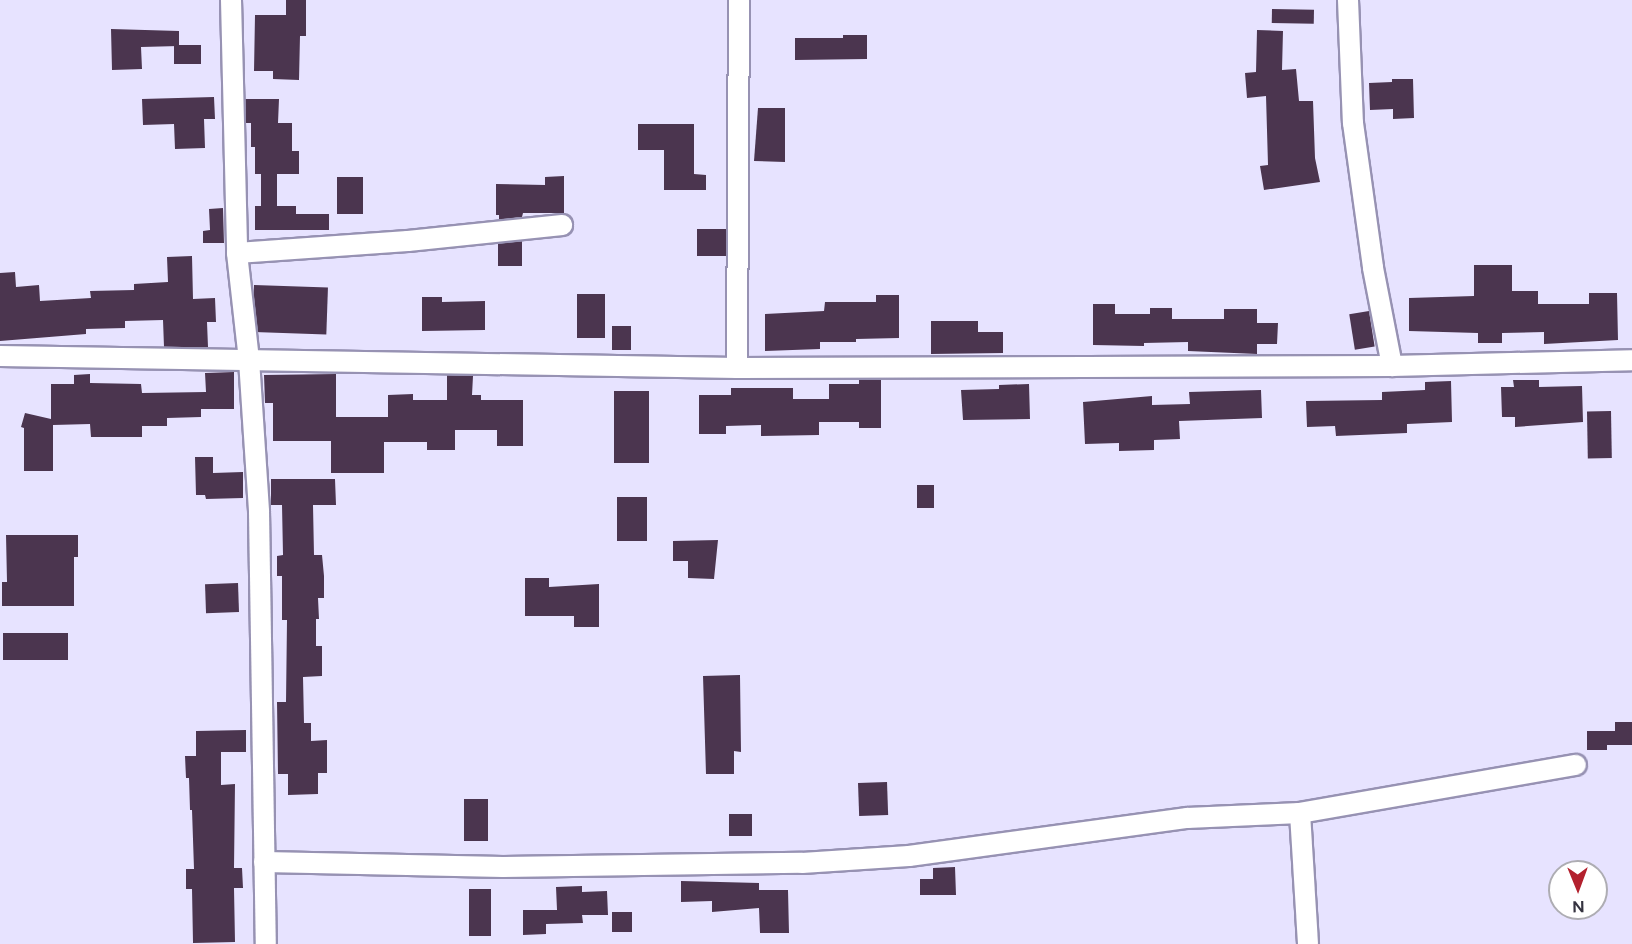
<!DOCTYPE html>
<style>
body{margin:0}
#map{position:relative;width:1632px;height:944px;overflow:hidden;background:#e7e3ff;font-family:Figtree,sans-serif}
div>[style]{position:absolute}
.building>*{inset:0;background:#4b354f;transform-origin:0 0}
.roads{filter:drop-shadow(2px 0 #9792b3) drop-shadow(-2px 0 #9792b3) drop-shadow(0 2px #9792b3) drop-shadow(0 -2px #9792b3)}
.minor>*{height:20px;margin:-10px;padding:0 10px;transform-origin:10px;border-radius:10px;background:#fff}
span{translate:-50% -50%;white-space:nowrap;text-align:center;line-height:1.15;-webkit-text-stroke:6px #fff;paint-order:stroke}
.north{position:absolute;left:1548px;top:860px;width:60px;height:60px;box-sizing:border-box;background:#fff;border:2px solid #aeadb3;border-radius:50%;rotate:179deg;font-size:16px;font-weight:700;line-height:24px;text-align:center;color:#353340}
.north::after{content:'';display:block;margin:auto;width:21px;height:27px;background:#b3212e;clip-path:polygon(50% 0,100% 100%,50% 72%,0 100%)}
</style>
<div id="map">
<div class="building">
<i style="clip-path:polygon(286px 0,306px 0,306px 36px,300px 36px,299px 80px,273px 79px,273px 71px,254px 71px,255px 15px,286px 15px)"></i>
<i style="left:1272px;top:9px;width:42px;height:14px;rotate:1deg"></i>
<i style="clip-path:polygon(111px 29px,179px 31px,179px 46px,141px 47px,142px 69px,112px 70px)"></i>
<i style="clip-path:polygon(1257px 30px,1283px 31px,1282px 70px,1296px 69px,1299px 101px,1313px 101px,1315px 158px,1320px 182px,1264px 190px,1260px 166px,1268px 165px,1266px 96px,1247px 98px,1245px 73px,1256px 72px)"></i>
<i style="clip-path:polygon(843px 35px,867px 35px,867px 59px,795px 60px,795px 38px,843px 38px)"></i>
<i style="left:201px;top:45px;width:19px;height:27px;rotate:90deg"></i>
<i style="clip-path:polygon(1392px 79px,1413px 79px,1414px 118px,1393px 119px,1393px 109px,1370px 110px,1369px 83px,1392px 82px)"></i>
<i style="clip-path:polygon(214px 97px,215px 119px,204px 119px,205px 148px,175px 149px,174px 124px,143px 125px,142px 99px)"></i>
<i style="clip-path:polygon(245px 99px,279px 99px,278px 123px,292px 123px,292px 151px,299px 151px,299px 174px,277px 174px,277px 206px,296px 206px,296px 214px,329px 214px,329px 230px,255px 230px,255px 206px,261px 206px,261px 174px,255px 174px,255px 147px,251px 147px,251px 123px,246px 123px)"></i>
<i style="clip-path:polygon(758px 108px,785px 108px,785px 162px,754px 161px)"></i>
<i style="clip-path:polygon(638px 124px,694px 124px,694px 174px,706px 175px,706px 190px,664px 190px,664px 150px,638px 150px)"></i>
<i style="clip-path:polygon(564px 176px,564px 213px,523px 213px,522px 217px,499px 220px,499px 215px,496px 215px,496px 184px,545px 185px,545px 177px)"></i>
<i style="left:337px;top:177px;width:26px;height:37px"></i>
<i style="clip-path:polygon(223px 208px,224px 243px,203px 243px,203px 231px,210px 230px,209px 209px)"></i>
<i style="left:697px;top:229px;width:29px;height:27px"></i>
<i style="left:522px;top:241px;width:25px;height:24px;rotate:90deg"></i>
<i style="clip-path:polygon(192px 256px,193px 299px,215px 298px,216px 322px,207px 322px,208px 347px,164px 347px,163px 320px,125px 321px,125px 328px,86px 329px,86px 334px,0 341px,0 273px,15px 272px,16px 287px,39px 285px,40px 301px,91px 298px,90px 291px,134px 290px,134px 284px,168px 282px,167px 257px)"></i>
<i style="clip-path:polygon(1474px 265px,1512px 265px,1512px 291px,1538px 291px,1538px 304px,1589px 304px,1589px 293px,1617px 293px,1618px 340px,1544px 344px,1544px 332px,1502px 333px,1502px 343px,1478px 343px,1478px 333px,1409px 331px,1409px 298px,1474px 296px)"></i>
<i style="left:254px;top:285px;width:74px;height:47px;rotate:2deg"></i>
<i style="left:605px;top:294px;width:44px;height:28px;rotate:90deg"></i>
<i style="clip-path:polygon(876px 295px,899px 295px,899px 338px,856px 339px,856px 342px,820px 342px,820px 349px,765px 351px,765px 314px,824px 311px,825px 302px,876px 302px)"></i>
<i style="clip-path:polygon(422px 297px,442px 297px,442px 302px,485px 301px,485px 330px,422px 331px)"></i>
<i style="clip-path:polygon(1093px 304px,1115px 304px,1115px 314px,1150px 314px,1150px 308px,1172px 308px,1172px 319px,1224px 319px,1224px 309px,1257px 309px,1257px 323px,1278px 323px,1277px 344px,1257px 344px,1257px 354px,1188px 351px,1188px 342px,1144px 343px,1144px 346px,1093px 345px)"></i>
<i style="left:1369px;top:311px;width:36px;height:20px;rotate:81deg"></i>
<i style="clip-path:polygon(931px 321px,978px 321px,978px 332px,1003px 332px,1003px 353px,931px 354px)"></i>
<i style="left:612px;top:326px;width:19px;height:24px"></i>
<i style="clip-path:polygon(234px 372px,234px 409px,201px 409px,201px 417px,167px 418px,167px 426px,142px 426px,142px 437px,91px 437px,90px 424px,53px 425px,53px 471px,24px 471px,24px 428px,21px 427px,25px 413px,51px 419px,51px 384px,74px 384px,74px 375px,90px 374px,90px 383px,141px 384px,142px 393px,206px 392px,205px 373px)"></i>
<i style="clip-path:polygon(336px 374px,336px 417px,388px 417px,388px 395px,413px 394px,413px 400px,447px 400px,447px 375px,473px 376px,472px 395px,481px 395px,481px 400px,523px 400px,523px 446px,497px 446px,497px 430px,455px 430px,455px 450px,427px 450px,427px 442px,384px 442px,384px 473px,331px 473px,331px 441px,273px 441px,273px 403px,265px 403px,264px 375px)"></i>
<i style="clip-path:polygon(859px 380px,881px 380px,881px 428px,859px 428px,859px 422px,819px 422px,819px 435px,761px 436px,761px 425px,726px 426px,726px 434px,699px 434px,699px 395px,731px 395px,731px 388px,793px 388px,793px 399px,829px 399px,829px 384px,859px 384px)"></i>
<i style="clip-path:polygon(1513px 380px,1539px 380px,1539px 387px,1582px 386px,1583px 422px,1515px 427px,1515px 417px,1502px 417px,1501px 387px,1514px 387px)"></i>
<i style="clip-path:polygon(1451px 381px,1452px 422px,1407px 424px,1407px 433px,1336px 436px,1335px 426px,1307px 427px,1306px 401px,1382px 400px,1382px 392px,1425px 390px,1425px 382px)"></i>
<i style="clip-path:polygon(1029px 384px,1030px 419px,963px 420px,961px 390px,999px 389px,999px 385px)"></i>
<i style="clip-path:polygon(1261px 390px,1262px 418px,1179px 421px,1180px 439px,1154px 440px,1154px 450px,1119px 451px,1119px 443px,1085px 444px,1083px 402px,1152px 396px,1152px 405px,1190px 404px,1189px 392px)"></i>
<i style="left:614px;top:391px;width:35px;height:72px"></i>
<i style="left:1611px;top:411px;width:47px;height:24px;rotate:89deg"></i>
<i style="clip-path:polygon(195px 457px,213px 457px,213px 473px,243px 472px,243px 498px,206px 499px,205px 495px,196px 495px)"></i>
<i style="clip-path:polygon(271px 479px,335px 479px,336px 505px,313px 505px,314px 555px,322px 555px,324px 576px,324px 598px,318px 598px,319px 619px,316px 619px,316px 646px,322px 646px,322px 676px,303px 677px,304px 723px,311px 723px,311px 741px,327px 740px,327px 773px,318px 773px,318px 794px,288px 795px,288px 774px,278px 774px,277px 702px,286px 702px,287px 620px,282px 620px,282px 576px,277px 576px,277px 556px,283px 555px,282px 505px,271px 505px)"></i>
<i style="left:917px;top:485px;width:17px;height:23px"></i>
<i style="left:647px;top:497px;width:44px;height:30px;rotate:90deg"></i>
<i style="clip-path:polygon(6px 535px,78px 535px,78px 557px,74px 557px,74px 606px,2px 606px,2px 582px,7px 582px)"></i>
<i style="clip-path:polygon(718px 540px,714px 579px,688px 578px,688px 561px,673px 561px,673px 541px)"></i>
<i style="clip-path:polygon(525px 578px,549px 578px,549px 587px,599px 584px,599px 627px,574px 627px,574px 616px,525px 616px)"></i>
<i style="left:238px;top:583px;width:29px;height:33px;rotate:88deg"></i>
<i style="left:3px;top:633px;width:65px;height:27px"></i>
<i style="clip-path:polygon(740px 675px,741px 752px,734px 751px,734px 774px,706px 774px,703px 676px)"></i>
<i style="clip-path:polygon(1615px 722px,1632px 722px,1632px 745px,1607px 745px,1607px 750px,1587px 750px,1587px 731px,1615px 731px)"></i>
<i style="clip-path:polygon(246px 730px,246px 752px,221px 752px,221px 785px,235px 784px,234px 868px,242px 868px,243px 888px,234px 888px,235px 942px,193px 943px,192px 889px,186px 889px,186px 869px,194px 869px,192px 810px,190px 810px,189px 778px,186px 778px,185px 756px,196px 756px,196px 731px)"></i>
<i style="left:887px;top:782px;width:33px;height:29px;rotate:88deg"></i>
<i style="left:464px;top:799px;width:24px;height:42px"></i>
<i style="left:752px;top:814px;width:22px;height:23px;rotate:90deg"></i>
<i style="clip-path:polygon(955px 867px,956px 895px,920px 895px,920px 879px,933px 879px,933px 868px)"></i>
<i style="clip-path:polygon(681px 881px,759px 883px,759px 890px,788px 890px,789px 933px,760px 933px,759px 908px,712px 912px,712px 901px,681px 902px)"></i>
<i style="clip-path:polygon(582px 886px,582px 892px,607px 891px,608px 915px,582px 915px,583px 923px,546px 924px,546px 934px,523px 935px,523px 910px,557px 910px,556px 887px)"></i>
<i style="left:469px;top:889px;width:22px;height:47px"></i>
<i style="left:612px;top:912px;width:20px;height:20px"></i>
</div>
<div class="roads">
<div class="minor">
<i style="left:231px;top:0;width:253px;rotate:88.6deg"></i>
<i style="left:237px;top:253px;width:108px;rotate:83.6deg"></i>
<i style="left:249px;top:360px;width:152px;rotate:86.2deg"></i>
<i style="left:259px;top:512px;width:432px;rotate:89.1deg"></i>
<i style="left:1348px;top:0;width:123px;rotate:87.7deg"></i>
<i style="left:1353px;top:123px;width:146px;rotate:82.1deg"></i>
<i style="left:1373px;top:268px;width:100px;rotate:79deg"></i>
<i style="left:237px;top:253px;width:171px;rotate:-4deg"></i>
<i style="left:408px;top:241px;width:155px;rotate:-5.9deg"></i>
<i style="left:0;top:356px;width:737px;rotate:0.93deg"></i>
<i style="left:737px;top:368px;width:655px;rotate:-0.17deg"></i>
<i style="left:1392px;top:366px;width:240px;rotate:-1.4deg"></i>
<i style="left:737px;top:368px;width:368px;rotate:-89.7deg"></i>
<i style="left:1300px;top:813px;width:131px;rotate:86.5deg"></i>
<i style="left:264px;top:862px;width:239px;rotate:1.2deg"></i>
<i style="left:503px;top:867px;width:299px;rotate:-0.8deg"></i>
<i style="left:802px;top:863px;width:107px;rotate:-3.7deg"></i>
<i style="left:909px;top:856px;width:281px;rotate:-7.8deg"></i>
<i style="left:1187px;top:818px;width:113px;rotate:-2.5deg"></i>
<i style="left:1300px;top:813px;width:280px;rotate:-9.9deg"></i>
</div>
</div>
<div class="north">N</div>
</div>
